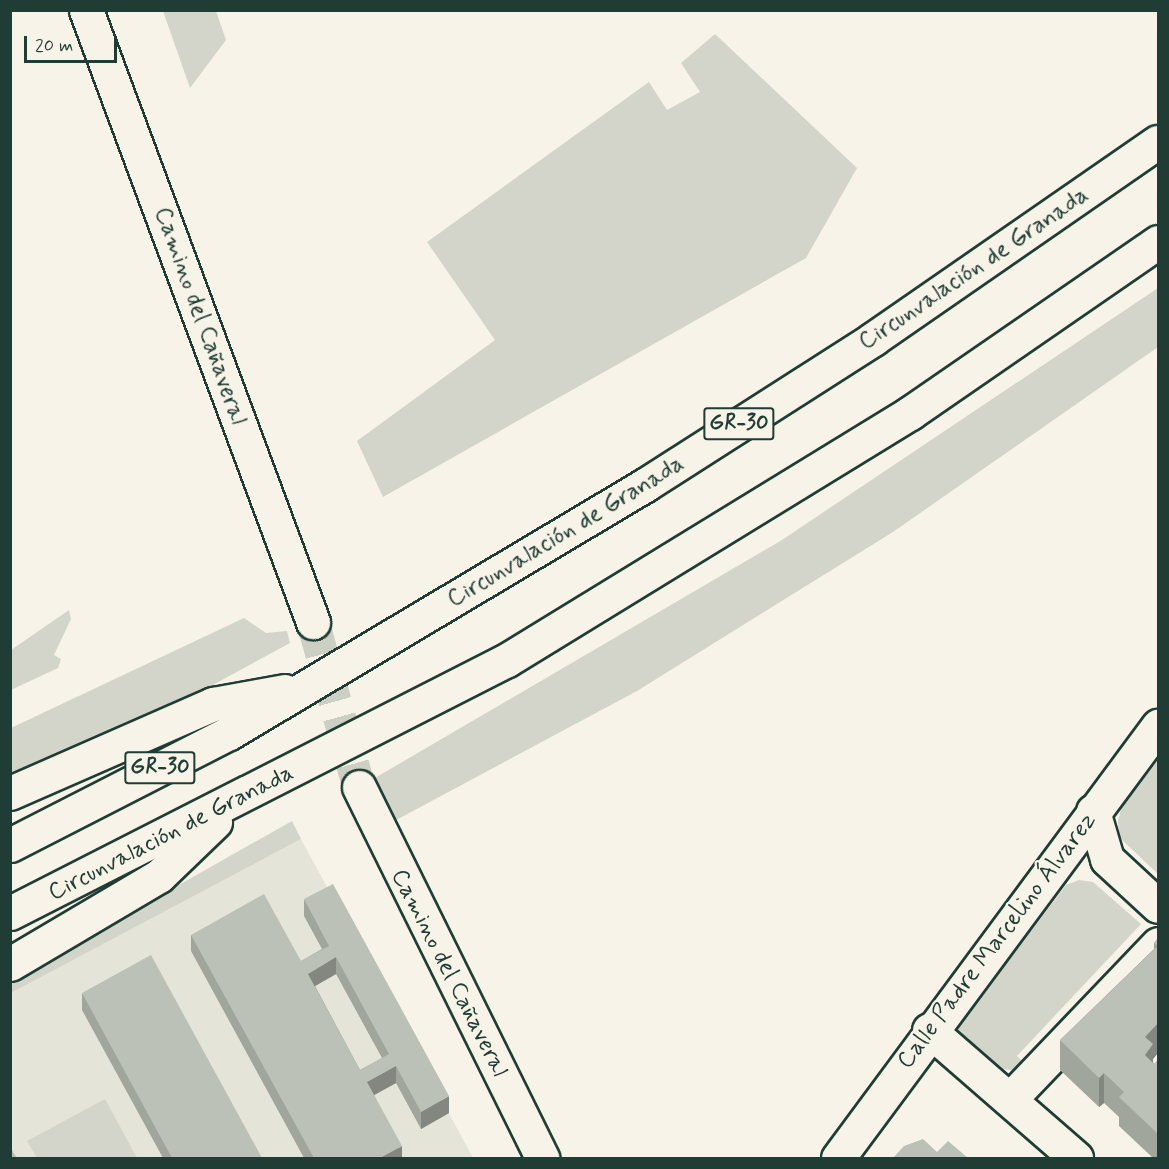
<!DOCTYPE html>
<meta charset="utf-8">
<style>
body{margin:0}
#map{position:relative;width:1169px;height:1169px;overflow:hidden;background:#f7f3e8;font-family:Mynerve,sans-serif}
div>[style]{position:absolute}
.built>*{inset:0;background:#e5e4d9}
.green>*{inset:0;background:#d3d5ca}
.minor-tunnel>*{height:33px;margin-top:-16.5px;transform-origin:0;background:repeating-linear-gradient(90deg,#cccfc4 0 33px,transparent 0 49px)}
.roads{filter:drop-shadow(2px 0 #1f3d34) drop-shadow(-2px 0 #1f3d34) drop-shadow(0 2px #1f3d34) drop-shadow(0 -2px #1f3d34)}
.minor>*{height:33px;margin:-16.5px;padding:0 16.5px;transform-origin:16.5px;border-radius:16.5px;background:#f7f3e8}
.major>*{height:33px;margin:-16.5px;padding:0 16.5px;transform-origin:16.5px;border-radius:16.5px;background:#f7f3e8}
.highway>*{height:33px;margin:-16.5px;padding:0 16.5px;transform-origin:16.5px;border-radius:16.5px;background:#f7f3e8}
.wall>*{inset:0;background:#a1a69d}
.shaded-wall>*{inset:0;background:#83877f}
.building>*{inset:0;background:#bbc1b6}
span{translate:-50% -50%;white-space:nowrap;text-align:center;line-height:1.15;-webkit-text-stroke:4.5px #f7f3e8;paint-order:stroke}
.shield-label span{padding:2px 4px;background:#f7f3e8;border:2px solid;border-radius:4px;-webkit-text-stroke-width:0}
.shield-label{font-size:22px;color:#1f3d34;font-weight:700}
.street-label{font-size:24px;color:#1f3d34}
.frame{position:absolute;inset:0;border:12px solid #1f3d34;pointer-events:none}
.scale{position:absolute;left:24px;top:36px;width:93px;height:27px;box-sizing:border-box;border:3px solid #1f3d34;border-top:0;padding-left:8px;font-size:18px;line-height:21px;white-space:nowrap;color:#1f3d34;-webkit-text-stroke:4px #f7f3e8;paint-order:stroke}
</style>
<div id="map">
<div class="built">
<i style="clip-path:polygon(301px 839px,473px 1158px,11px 1158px,11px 993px)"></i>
</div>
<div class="green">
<i style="clip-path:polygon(163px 11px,216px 11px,226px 40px,190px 88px)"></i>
<i style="clip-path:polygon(715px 34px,857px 168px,806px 258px,383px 497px,357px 441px,495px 340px,427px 242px,649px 82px,667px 110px,700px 92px,681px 63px)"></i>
<i style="clip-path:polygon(1158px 288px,1158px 347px,893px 532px,637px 691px,385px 826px,368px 782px,782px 540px)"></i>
<i style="clip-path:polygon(69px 610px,71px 619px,54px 655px,61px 659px,58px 668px,11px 690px,11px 650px)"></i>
<i style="clip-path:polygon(244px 618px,266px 633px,287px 631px,290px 643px,189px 698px,11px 778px,11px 728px)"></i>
<i style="clip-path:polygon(1158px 760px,1158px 874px,1119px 837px,1118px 821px,1122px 805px)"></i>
<i style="clip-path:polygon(292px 821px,301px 839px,11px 993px,11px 980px)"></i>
<i style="clip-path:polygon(1079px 880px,1093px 882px,1141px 924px,1017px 1056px,1025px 1064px,1017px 1071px,1003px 1069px,957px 1034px,954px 1023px,959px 1014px,966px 1017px,1066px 885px)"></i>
<i style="clip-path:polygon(105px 1099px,137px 1158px,37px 1158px,27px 1141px)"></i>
</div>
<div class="minor-tunnel">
<i style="left:313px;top:622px;width:171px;rotate:74.4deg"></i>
</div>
<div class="roads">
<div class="minor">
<i style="left:86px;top:10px;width:653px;rotate:69.65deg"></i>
<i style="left:359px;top:787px;width:414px;rotate:63.7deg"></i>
<i style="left:1093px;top:811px;width:50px;rotate:73.7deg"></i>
<i style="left:1107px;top:859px;width:69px;rotate:42.7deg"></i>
<i style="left:1011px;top:1098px;width:213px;rotate:-46.3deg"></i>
</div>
<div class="major">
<i style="left:929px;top:1030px;width:195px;rotate:41deg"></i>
<i style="left:838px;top:1158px;width:538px;rotate:-53.47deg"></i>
</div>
<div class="highway">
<i style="left:10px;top:793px;width:222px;rotate:-23.7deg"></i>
<i style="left:213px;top:704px;width:73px;rotate:-10.2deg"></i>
<i style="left:10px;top:845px;width:246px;rotate:-27.1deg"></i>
<i style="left:229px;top:733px;width:484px;rotate:-30.8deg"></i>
<i style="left:645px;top:485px;width:271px;rotate:-32.6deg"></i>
<i style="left:873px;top:339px;width:346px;rotate:-34.7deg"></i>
<i style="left:10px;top:913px;width:558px;rotate:-26.98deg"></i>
<i style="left:507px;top:660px;width:473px;rotate:-31.5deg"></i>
<i style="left:910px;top:413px;width:301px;rotate:-34.6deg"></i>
<i style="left:10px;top:964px;width:173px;rotate:-30.6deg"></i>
<i style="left:159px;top:876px;width:78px;rotate:-44deg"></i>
</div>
</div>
<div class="wall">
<i style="clip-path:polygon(evenodd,304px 899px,449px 1113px,421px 1129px,396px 1083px,374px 1095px,402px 1158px,304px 1158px,191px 951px,191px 935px,301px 961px,322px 949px,304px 916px,304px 899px,336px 974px,382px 1058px,360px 1070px,315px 986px,336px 974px)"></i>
<i style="clip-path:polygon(1158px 938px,1158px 1053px,1153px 1059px,1153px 1062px,1154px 1064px,1158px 1060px,1158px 1158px,1153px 1158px,1119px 1126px,1119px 1117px,1104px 1103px,1099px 1107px,1060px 1070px,1060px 1040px,1154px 949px,1154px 943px)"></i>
<i style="clip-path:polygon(82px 993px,262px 1158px,163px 1158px,82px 1010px)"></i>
</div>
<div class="shaded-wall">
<i style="clip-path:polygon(336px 957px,336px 974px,308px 990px,308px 974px)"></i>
<i style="clip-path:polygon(1158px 1023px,1158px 1053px,1153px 1059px,1153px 1074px,1145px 1084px,1145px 1037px)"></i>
<i style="clip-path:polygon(396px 1066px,396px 1083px,367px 1099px,367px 1082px)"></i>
<i style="clip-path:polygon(1104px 1073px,1104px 1103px,1099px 1107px,1099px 1078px)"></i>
<i style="clip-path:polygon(449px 1096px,449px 1113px,421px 1129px,421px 1112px)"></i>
<i style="clip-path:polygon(402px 1146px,402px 1158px,380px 1158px)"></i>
</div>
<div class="building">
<i style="clip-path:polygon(evenodd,333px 884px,449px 1096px,421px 1112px,396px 1066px,367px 1082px,402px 1146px,380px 1158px,314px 1158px,191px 935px,264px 894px,301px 961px,329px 946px,304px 899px,333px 884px,336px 957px,389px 1054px,360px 1070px,308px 974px,336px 957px)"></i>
<i style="clip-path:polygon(1158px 938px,1158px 1023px,1145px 1037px,1153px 1044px,1145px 1055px,1154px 1064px,1158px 1060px,1158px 1134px,1119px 1097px,1124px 1092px,1104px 1073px,1099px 1078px,1060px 1040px,1158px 946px,1154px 943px)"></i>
<i style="clip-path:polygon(151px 955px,262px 1158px,172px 1158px,82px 993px)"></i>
<i style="clip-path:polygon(923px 1139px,937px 1152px,948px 1141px,968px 1158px,893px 1158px,904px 1146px)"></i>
<i style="clip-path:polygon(10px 1147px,17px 1158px,10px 1158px)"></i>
</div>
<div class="shield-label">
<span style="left:739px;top:424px">GR-30</span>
<span style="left:160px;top:768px">GR-30</span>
</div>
<div class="street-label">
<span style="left:974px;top:269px;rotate:-34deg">Circunvalación de Granada</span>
<span style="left:200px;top:316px;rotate:70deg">Camino del Cañaveral</span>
<span style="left:566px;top:532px;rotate:-31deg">Circunvalación de Granada</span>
<span style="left:171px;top:833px;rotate:-27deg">Circunvalación de Granada</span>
<span style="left:997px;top:941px;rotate:-53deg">Calle Padre Marcelino Álvarez</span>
<span style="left:449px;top:973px;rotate:63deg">Camino del Cañaveral</span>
</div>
<div class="frame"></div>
<div class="scale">20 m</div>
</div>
